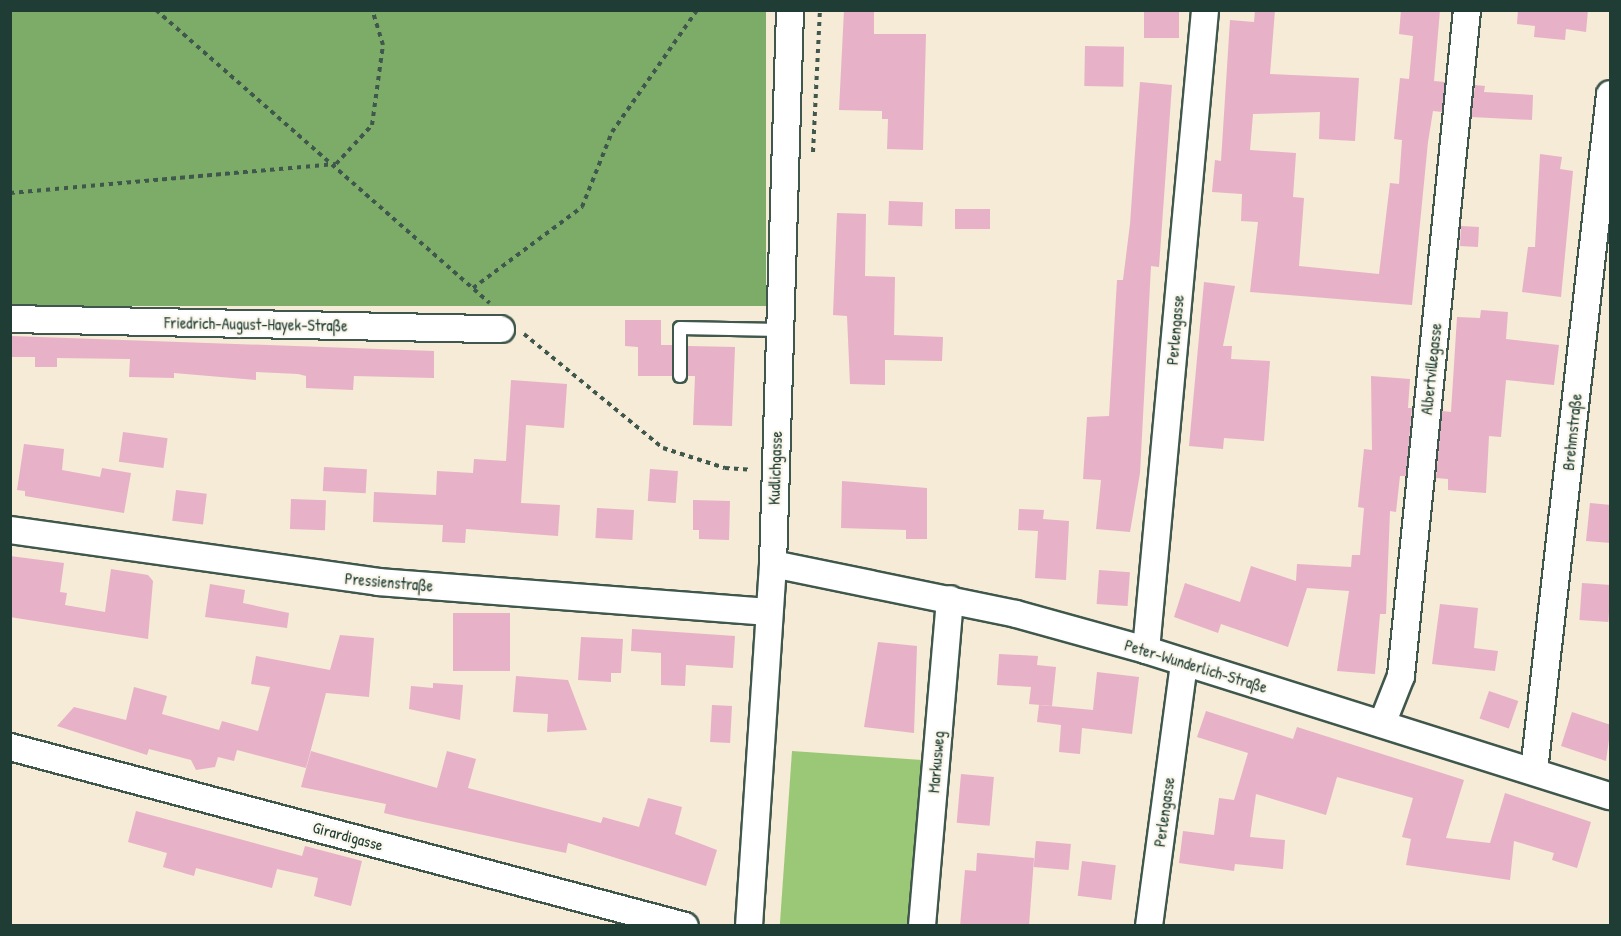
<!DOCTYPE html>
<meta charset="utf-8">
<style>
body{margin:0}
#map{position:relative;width:1621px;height:936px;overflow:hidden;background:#f5ebd6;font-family:"Patrick Hand",sans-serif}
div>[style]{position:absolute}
.green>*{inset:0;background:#9bc876;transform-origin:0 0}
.forest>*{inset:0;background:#7cac67;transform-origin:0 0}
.building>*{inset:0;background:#e7b1c8;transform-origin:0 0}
.path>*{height:4px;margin-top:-2px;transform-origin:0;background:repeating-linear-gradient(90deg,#3f574c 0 4.5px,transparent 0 9px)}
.roads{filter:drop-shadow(2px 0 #3f574c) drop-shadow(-2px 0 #3f574c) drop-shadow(0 2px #3f574c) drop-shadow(0 -2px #3f574c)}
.service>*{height:12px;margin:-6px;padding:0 6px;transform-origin:6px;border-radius:6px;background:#fff}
.minor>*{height:26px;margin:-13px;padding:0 13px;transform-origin:13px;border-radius:13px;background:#fff}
span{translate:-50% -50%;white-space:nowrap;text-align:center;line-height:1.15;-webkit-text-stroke:4.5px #fbf7ec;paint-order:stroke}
.street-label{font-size:16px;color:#1f3d34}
.frame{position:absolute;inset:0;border:12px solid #1f3d34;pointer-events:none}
</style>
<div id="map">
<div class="green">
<i style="left:792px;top:751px;width:134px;height:175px;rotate:4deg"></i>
</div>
<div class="forest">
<i style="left:11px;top:10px;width:755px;height:296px"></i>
</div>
<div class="building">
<i style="clip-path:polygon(844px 10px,874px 10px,874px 34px,926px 34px,923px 150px,887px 149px,888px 119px,882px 119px,882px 111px,839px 110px)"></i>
<i style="left:1144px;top:10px;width:35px;height:28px"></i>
<i style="clip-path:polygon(1255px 10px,1275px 10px,1270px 74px,1359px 78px,1355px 141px,1319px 139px,1320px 112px,1253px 114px,1250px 150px,1296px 153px,1293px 197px,1304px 198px,1299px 266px,1379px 274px,1390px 183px,1399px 184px,1402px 140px,1394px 139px,1400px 78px,1409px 79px,1413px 36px,1399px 34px,1401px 10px,1440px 10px,1434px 81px,1445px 82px,1442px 112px,1433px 111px,1428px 142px,1412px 305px,1250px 292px,1258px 222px,1241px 221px,1242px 194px,1212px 192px,1215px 160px,1221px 161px,1230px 20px,1254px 22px)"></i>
<i style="clip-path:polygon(1518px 10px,1588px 10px,1586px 32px,1566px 29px,1565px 40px,1534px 37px,1535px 26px,1517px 24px)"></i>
<i style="left:1085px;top:46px;width:39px;height:40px;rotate:1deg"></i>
<i style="clip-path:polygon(1140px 82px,1172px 85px,1159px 267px,1151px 266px,1140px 473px,1130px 532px,1096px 529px,1101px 480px,1083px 479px,1087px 417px,1109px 416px,1117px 280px,1123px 280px,1130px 224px)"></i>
<i style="clip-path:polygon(1475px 85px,1485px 86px,1484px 92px,1533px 95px,1532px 120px,1471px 117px)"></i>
<i style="clip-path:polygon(1540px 154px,1562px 157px,1560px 169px,1573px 171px,1561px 297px,1522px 292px,1528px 247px,1535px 247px)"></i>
<i style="left:889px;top:201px;width:34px;height:24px;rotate:2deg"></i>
<i style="left:955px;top:209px;width:35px;height:20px"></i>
<i style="clip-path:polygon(837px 213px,866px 214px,865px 276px,895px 277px,894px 335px,943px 337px,942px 361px,885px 360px,885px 385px,850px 384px,847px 316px,833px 315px)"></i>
<i style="left:1461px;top:226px;width:18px;height:20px;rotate:3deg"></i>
<i style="clip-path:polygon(1204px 282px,1235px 286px,1223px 346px,1232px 346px,1231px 359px,1270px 361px,1264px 441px,1224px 438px,1223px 449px,1189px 446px)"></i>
<i style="clip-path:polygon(1481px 310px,1508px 312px,1506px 339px,1559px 345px,1554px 385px,1506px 380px,1501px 437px,1489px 436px,1486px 493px,1448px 490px,1448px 479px,1436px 478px,1442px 411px,1451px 412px,1457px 317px,1480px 318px)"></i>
<i style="clip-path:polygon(625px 320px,661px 320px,661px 345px,672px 345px,672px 376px,638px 376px,638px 347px,625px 346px)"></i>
<i style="clip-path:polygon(11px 336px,434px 351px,434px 378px,354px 376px,353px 390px,306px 388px,306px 376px,298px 374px,256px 372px,256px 380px,174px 373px,174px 378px,129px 377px,130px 359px,57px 358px,57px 367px,35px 367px,35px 357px,11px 357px)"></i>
<i style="clip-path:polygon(688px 346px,735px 347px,732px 426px,693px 425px,695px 376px,688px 376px)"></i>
<i style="clip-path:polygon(1371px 376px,1410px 379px,1408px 408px,1412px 408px,1406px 476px,1400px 476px,1396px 512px,1390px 511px,1386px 614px,1380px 614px,1375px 674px,1337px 671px,1349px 591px,1307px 588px,1288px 647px,1221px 624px,1218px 633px,1174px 617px,1185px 583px,1240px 602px,1251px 566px,1296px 581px,1297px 564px,1351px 567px,1352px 555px,1360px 555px,1364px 508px,1358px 507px,1364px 449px,1372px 450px)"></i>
<i style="clip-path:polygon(511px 380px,567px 384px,564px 428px,526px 425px,521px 503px,560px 505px,558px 536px,466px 529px,465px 543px,442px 542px,443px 525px,373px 522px,374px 492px,436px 495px,437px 471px,473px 473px,474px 459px,506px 461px)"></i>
<i style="left:123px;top:432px;width:45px;height:30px;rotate:8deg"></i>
<i style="clip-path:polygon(24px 444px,64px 449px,62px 470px,100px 477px,102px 468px,131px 473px,124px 513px,25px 496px,25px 491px,17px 490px)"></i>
<i style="left:324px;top:467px;width:43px;height:24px;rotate:3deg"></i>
<i style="left:650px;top:469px;width:28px;height:32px;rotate:4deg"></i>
<i style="clip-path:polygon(842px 481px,927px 488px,927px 539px,906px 539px,906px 530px,841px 528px)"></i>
<i style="left:176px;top:490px;width:31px;height:31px;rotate:7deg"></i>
<i style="left:291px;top:499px;width:35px;height:30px;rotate:2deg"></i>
<i style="clip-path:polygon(693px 500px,730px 501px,729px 540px,699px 539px,699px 530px,693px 530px)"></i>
<i style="clip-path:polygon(1590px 503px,1611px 505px,1611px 543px,1586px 541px)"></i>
<i style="left:597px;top:508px;width:37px;height:30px;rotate:3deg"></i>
<i style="clip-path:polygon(1019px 509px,1044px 510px,1043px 519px,1069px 521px,1066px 580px,1035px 578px,1038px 531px,1018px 530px)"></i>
<i style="clip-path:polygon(10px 556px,64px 563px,60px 592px,67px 593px,65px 605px,105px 612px,111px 569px,148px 575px,153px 581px,148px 639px,10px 617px)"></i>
<i style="left:1099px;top:570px;width:31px;height:34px;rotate:4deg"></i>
<i style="left:1582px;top:583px;width:29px;height:37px;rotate:4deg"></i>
<i style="clip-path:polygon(210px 584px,245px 590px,243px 603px,289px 613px,287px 628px,205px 617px)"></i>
<i style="clip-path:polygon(1440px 604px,1478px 608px,1474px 648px,1498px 651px,1495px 671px,1432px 664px)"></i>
<i style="left:453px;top:613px;width:57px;height:58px"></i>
<i style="clip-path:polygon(632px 629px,735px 636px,733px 668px,686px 665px,685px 686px,661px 685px,661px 653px,631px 651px)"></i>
<i style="clip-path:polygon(340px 635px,374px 638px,369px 697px,326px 693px,306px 768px,237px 750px,234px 761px,218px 757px,215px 767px,196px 770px,191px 760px,149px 749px,147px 755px,57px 726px,74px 707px,126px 720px,134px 687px,167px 696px,162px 714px,219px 730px,222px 721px,258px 731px,270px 687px,251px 684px,256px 656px,330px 670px)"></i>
<i style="clip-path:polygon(581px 637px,623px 639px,621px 673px,611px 673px,611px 682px,578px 680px)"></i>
<i style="clip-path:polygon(878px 642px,917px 646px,914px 733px,864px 727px)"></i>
<i style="clip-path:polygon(999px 654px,1038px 656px,1037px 665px,1056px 667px,1052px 706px,1029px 704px,1031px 687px,997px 685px)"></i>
<i style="clip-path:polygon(1097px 672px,1139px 677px,1132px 734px,1082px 728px,1080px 754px,1059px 752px,1061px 725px,1037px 722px,1039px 705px,1093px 710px)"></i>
<i style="clip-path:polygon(516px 676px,568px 680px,587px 730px,547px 732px,548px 714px,513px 712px)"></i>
<i style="clip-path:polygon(433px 683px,463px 685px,460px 720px,409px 709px,411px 686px,433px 688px)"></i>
<i style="left:1489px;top:691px;width:31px;height:29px;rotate:19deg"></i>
<i style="left:712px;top:705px;width:20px;height:37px;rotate:3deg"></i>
<i style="clip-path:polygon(1206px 711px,1293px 739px,1297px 727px,1464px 780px,1446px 838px,1490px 843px,1505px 793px,1591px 822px,1577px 868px,1552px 860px,1554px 853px,1514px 841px,1510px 880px,1406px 865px,1411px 839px,1402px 837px,1413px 798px,1337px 777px,1326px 815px,1256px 794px,1250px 837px,1285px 840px,1283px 869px,1235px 864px,1234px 871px,1179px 863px,1183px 831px,1214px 835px,1219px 798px,1234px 800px,1248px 753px,1197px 737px)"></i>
<i style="clip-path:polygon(1572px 712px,1611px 725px,1606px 761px,1561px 746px)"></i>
<i style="clip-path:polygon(311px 751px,437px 788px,447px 751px,476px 759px,468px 788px,601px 823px,603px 817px,639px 827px,648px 798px,682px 807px,675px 834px,717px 850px,706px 886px,568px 843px,566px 853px,405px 818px,384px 813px,386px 804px,301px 787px)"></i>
<i style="left:961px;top:774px;width:33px;height:49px;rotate:5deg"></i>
<i style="clip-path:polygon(136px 811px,302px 856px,305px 846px,362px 861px,351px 906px,314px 896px,318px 878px,277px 869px,272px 888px,196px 868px,194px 876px,163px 867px,167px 853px,128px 842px)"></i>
<i style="left:1036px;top:841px;width:35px;height:26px;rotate:5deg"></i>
<i style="clip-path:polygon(977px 853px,1034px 858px,1029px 926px,960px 926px,965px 870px,976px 871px)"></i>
<i style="left:1082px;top:861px;width:34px;height:35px;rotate:7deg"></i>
</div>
<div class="path">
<i style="left:156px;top:10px;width:444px;rotate:41.3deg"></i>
<i style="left:813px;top:152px;width:142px;rotate:-87.2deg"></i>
<i style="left:10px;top:193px;width:327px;rotate:-5.1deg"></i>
<i style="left:336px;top:164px;width:53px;rotate:-47.3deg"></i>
<i style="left:372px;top:125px;width:81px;rotate:-82.2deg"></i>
<i style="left:383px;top:45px;width:37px;rotate:-107deg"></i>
<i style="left:473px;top:288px;width:136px;rotate:-36.6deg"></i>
<i style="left:582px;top:207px;width:81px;rotate:-68.2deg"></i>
<i style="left:612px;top:132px;width:149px;rotate:-55.1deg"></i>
<i style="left:524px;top:334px;width:180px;rotate:39.4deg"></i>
<i style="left:663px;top:448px;width:65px;rotate:17.9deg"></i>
<i style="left:725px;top:468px;width:26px;rotate:4deg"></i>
</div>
<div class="roads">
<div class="service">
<i style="left:680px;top:376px;width:48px;rotate:-90deg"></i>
<i style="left:680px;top:328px;width:100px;rotate:1.1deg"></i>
</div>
<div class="minor">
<i style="left:10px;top:319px;width:491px;rotate:1.2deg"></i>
<i style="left:10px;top:530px;width:372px;rotate:8deg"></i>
<i style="left:378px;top:582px;width:392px;rotate:4.4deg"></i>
<i style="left:773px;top:564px;width:248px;rotate:11.6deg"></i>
<i style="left:1016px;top:614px;width:135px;rotate:15.5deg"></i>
<i style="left:1146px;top:650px;width:486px;rotate:17.5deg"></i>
<i style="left:1146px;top:650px;width:643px;rotate:-84.73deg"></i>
<i style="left:1382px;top:724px;width:52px;rotate:-68.4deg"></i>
<i style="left:1401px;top:676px;width:669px;rotate:-84.34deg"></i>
<i style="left:10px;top:747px;width:698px;rotate:14.85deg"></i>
<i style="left:1534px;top:771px;width:681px;rotate:-83.59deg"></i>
<i style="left:749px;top:926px;width:363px;rotate:-86.2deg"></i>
<i style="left:773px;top:564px;width:554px;rotate:-88.24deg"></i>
<i style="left:922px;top:926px;width:328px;rotate:-85.1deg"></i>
<i style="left:1149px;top:926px;width:266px;rotate:-82.4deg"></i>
</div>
</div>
<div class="street-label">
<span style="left:256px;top:324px;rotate:1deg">Friedrich-August-Hayek-Straße</span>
<span style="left:1175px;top:330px;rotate:-85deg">Perlengasse</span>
<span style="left:1431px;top:369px;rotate:-84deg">Albertvillegasse</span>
<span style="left:1572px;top:432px;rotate:-84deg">Brehmstraße</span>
<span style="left:775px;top:468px;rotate:-88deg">Kudlichgasse</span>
<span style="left:389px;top:582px;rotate:5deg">Pressienstraße</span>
<span style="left:1196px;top:666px;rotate:17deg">Peter-Wunderlich-Straße</span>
<span style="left:936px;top:762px;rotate:-85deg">Markusweg</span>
<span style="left:1164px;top:812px;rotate:-82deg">Perlengasse</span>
<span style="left:348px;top:836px;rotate:15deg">Girardigasse</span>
</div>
<div class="frame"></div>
</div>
